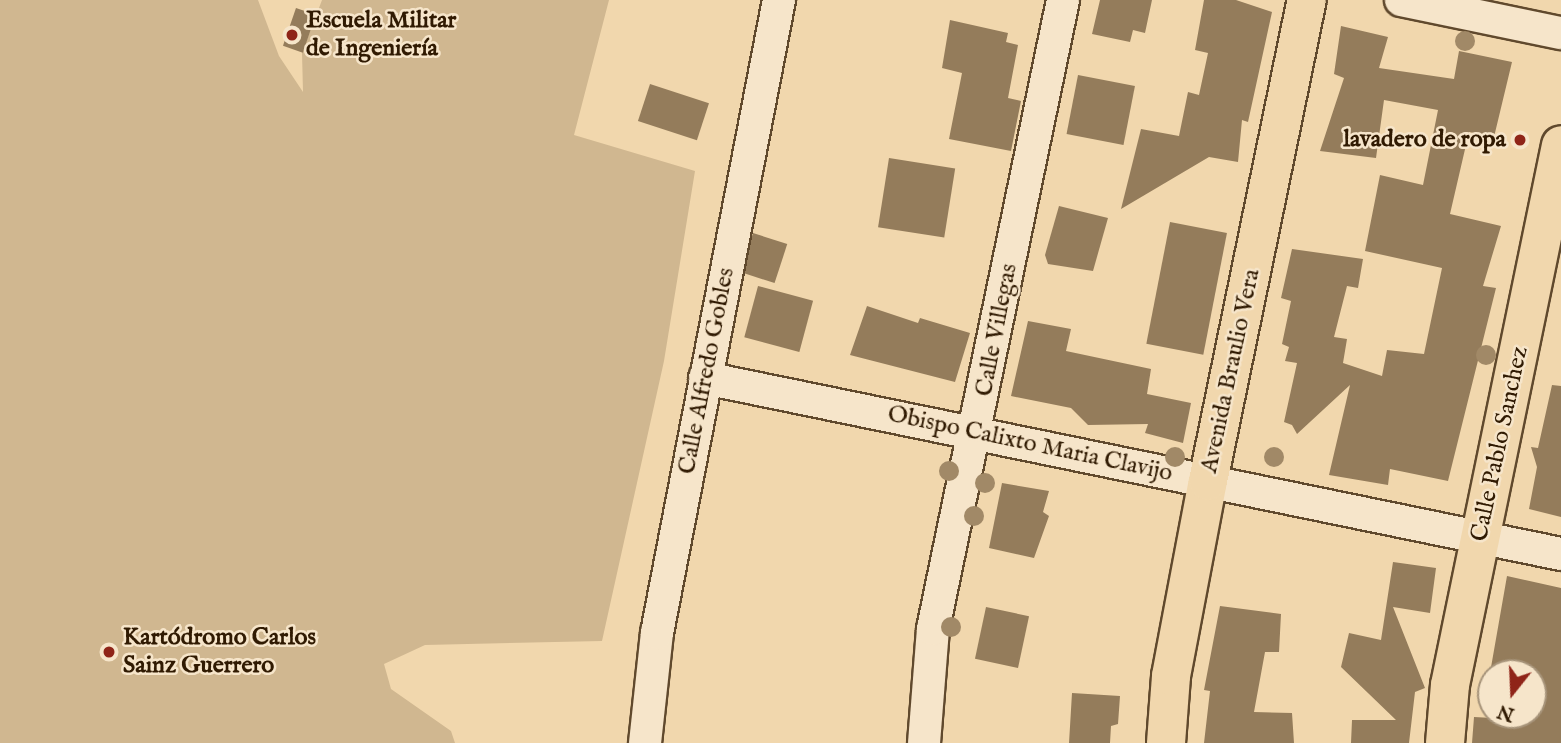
<!DOCTYPE html>
<meta charset="utf-8">
<style>
body{margin:0}
#map{position:relative;width:1561px;height:743px;overflow:hidden;background:#f1d7ad;font-family:"IM FELL English",serif}
div>[style]{position:absolute}
.green>*{inset:0;background:#d0b790}
.building>*{inset:0;background:#947c5b;transform-origin:0 0}
.roads{filter:drop-shadow(2px 0 #60492d) drop-shadow(-2px 0 #60492d) drop-shadow(0 2px #60492d) drop-shadow(0 -2px #60492d)}
.minor>*{height:32px;margin:-16px;padding:0 16px;transform-origin:16px;border-radius:16px;background:#f6e5ca}
.major>*{height:38px;margin:-19px;padding:0 19px;transform-origin:19px;border-radius:19px;background:#f1d7ad}
.trees>*{width:20px;height:20px;margin:-10px;border-radius:50%;background:#a18967}
.dots>*{width:19px;height:19px;translate:-50% -50%;box-sizing:border-box;border:4px solid #f6e5ca;border-radius:50%}
span{translate:-50% -50%;white-space:nowrap;text-align:center;line-height:1.15;-webkit-text-stroke:5px #f6e5ca;paint-order:stroke}
.poi-label{font-size:24px;color:#301a02;font-weight:700}
.left{translate:0 -50%;text-align:left}
.right{translate:-100% -50%;text-align:right}
.street-label{font-size:24px;color:#301a02}
.north{position:absolute;left:1477px;top:659px;width:70px;height:70px;box-sizing:border-box;background:#f6e5ca;border:2px solid #a7947a;border-radius:50%;rotate:198deg;font-size:19px;font-weight:700;line-height:28px;text-align:center;color:#301a02}
.north::after{content:'';display:block;margin:auto;width:24px;height:32px;background:#8f2418;clip-path:polygon(50% 0,100% 100%,50% 72%,0 100%)}
</style>
<div id="map">
<div class="green">
<i style="clip-path:polygon(0 0,258px 0,279px 56px,303px 92px,302px 53px,322px 0,609px 0,574px 135px,695px 171px,664px 361px,602px 641px,425px 645px,384px 664px,391px 689px,451px 731px,455px 743px,0 743px)"></i>
</div>
<div class="building">
<i style="clip-path:polygon(1100px 0,1152px 0,1145px 33px,1133px 30px,1130px 42px,1092px 34px)"></i>
<i style="clip-path:polygon(1204px 0,1236px 0,1272px 12px,1248px 122px,1242px 120px,1238px 162px,1209px 157px,1121px 209px,1141px 129px,1179px 136px,1188px 92px,1199px 95px,1208px 53px,1195px 50px)"></i>
<i style="left:296px;top:8px;width:21px;height:40px;rotate:19deg"></i>
<i style="clip-path:polygon(950px 20px,1008px 33px,1006px 42px,1018px 45px,1008px 98px,1021px 101px,1011px 151px,949px 139px,962px 73px,942px 68px)"></i>
<i style="clip-path:polygon(1341px 26px,1388px 37px,1379px 68px,1454px 79px,1459px 51px,1512px 62px,1494px 137px,1469px 132px,1450px 214px,1501px 226px,1483px 286px,1496px 288px,1448px 481px,1390px 469px,1388px 485px,1329px 475px,1350px 385px,1297px 434px,1292px 425px,1284px 422px,1297px 363px,1285px 361px,1289px 347px,1282px 344px,1291px 301px,1281px 298px,1292px 249px,1363px 259px,1358px 288px,1347px 286px,1334px 337px,1347px 339px,1343px 363px,1382px 376px,1387px 350px,1424px 354px,1442px 268px,1365px 251px,1380px 175px,1423px 185px,1438px 110px,1384px 100px,1376px 158px,1320px 151px,1344px 78px,1334px 74px)"></i>
<i style="left:1078px;top:75px;width:58px;height:60px;rotate:11deg"></i>
<i style="left:650px;top:84px;width:62px;height:39px;rotate:18deg"></i>
<i style="left:889px;top:158px;width:67px;height:70px;rotate:9deg"></i>
<i style="clip-path:polygon(1059px 206px,1108px 218px,1093px 271px,1048px 264px,1045px 255px)"></i>
<i style="left:1170px;top:222px;width:58px;height:124px;rotate:11deg"></i>
<i style="left:753px;top:233px;width:36px;height:41px;rotate:18deg"></i>
<i style="left:758px;top:286px;width:57px;height:53px;rotate:15deg"></i>
<i style="clip-path:polygon(867px 306px,918px 323px,920px 318px,970px 333px,955px 382px,850px 355px)"></i>
<i style="clip-path:polygon(1028px 321px,1071px 329px,1066px 351px,1151px 369px,1147px 394px,1191px 403px,1183px 443px,1145px 433px,1148px 424px,1088px 425px,1071px 408px,1011px 396px)"></i>
<i style="clip-path:polygon(1552px 385px,1561px 386px,1561px 517px,1529px 509px,1537px 467px,1531px 447px,1538px 448px)"></i>
<i style="clip-path:polygon(1002px 483px,1049px 491px,1043px 512px,1049px 516px,1034px 558px,989px 548px)"></i>
<i style="clip-path:polygon(1393px 562px,1436px 568px,1430px 613px,1393px 607px,1425px 688px,1415px 692px,1409px 743px,1351px 743px,1352px 720px,1396px 720px,1341px 667px,1349px 633px,1381px 640px)"></i>
<i style="clip-path:polygon(1507px 576px,1561px 588px,1561px 743px,1472px 743px,1474px 717px,1533px 720px,1533px 673px,1490px 673px)"></i>
<i style="clip-path:polygon(1220px 606px,1281px 614px,1279px 652px,1265px 652px,1254px 712px,1292px 713px,1294px 743px,1204px 743px,1210px 691px,1204px 690px)"></i>
<i style="left:986px;top:607px;width:44px;height:53px;rotate:12deg"></i>
<i style="clip-path:polygon(1072px 693px,1120px 696px,1118px 724px,1111px 726px,1110px 743px,1069px 743px)"></i>
</div>
<div class="roads">
<div class="minor">
<i style="left:1401px;top:0;width:163px;rotate:11.7deg"></i>
<i style="left:705px;top:378px;width:874px;rotate:11.62deg"></i>
<i style="left:645px;top:743px;width:111px;rotate:-83.8deg"></i>
<i style="left:657px;top:633px;width:645px;rotate:-79.09deg"></i>
<i style="left:924px;top:743px;width:114px;rotate:-85.5deg"></i>
<i style="left:933px;top:629px;width:642px;rotate:-78.32deg"></i>
</div>
<div class="major">
<i style="left:1166px;top:743px;width:67px;rotate:-85.7deg"></i>
<i style="left:1171px;top:676px;width:198px;rotate:-79.3deg"></i>
<i style="left:1208px;top:481px;width:491px;rotate:-78.4deg"></i>
<i style="left:1445px;top:743px;width:58px;rotate:-85.1deg"></i>
<i style="left:1450px;top:685px;width:551px;rotate:-78.38deg"></i>
</div>
</div>
<div class="trees">
<i style="left:1465px;top:41px"></i>
<i style="left:1486px;top:355px"></i>
<i style="left:1175px;top:457px"></i>
<i style="left:1274px;top:457px"></i>
<i style="left:949px;top:471px"></i>
<i style="left:985px;top:483px"></i>
<i style="left:974px;top:516px"></i>
<i style="left:951px;top:627px"></i>
</div>
<div class="dots">
<i style="left:292px;top:35px;background:#8f2418"></i>
<i style="left:1520px;top:140px;background:#8f2418"></i>
<i style="left:109px;top:652px;background:#8f2418"></i>
</div>
<div class="poi-label">
<span class="left" style="left:306px;top:35px">Escuela Militar<br>de Ingeniería</span>
<span class="right" style="left:1506px;top:140px">lavadero de ropa</span>
<span class="left" style="left:123px;top:652px">Kartódromo Carlos<br>Sainz Guerrero</span>
</div>
<div class="street-label">
<span style="left:997px;top:330px;rotate:-79deg">Calle Villegas</span>
<span style="left:707px;top:371px;rotate:-79deg">Calle Alfredo Gobles</span>
<span style="left:1231px;top:371px;rotate:-78deg">Avenida Braulio Vera</span>
<span style="left:1030px;top:444px;rotate:12deg">Obispo Calixto Maria Clavijo</span>
<span style="left:1500px;top:444px;rotate:-78deg">Calle Pablo Sanchez</span>
</div>
<div class="north">N</div>
</div>
